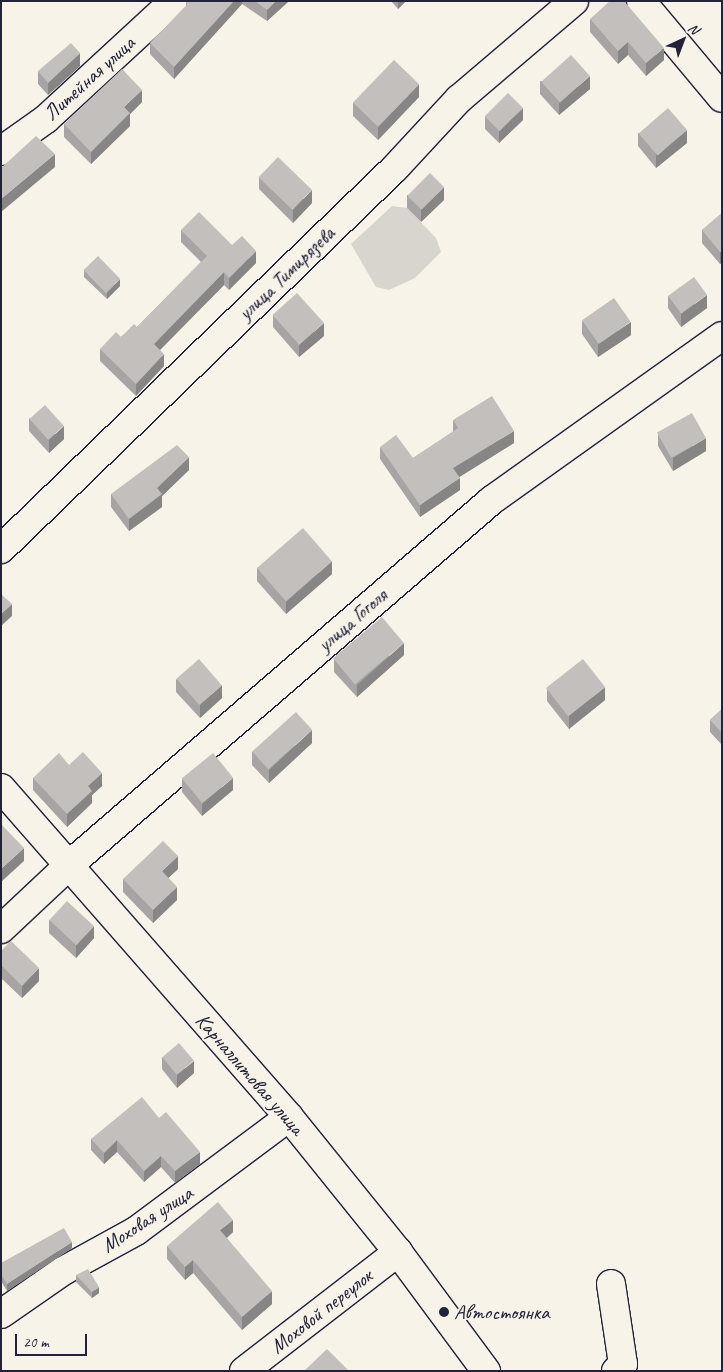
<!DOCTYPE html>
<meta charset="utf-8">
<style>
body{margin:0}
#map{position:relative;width:723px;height:1372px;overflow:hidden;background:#f7f3e8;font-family:Caveat,sans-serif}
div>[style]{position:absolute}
.green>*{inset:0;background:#d8d5cf}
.roads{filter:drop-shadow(1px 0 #22223b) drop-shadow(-1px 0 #22223b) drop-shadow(0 1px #22223b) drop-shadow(0 -1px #22223b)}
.street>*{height:28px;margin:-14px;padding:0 14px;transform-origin:14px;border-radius:14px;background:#f7f3e8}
.secondary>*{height:28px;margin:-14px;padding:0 14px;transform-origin:14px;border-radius:14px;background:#f7f3e8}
.wall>*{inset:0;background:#a7a4a3}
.shaded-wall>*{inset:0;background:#888684}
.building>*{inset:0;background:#c2bfbd;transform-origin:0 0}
.dots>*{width:14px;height:14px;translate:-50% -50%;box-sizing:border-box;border:2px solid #f7f3e8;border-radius:50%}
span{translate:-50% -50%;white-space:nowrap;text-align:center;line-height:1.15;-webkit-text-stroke:4px #f7f3e8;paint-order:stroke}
.street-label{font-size:21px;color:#22223b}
.poi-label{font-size:21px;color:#22223b}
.left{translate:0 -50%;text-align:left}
.frame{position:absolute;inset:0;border:2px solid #22223b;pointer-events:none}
.north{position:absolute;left:658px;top:15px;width:50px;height:50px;-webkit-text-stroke:4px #f7f3e8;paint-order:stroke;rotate:43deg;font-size:14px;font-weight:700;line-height:20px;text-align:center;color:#22223b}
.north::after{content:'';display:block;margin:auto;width:18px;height:22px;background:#22223b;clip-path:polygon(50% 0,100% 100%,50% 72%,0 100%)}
.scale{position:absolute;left:15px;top:1334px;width:72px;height:22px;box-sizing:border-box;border:2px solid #22223b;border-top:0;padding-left:6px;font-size:15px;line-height:18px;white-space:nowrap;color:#22223b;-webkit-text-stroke:4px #f7f3e8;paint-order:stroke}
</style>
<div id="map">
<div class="green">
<i style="clip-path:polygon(392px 206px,407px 208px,436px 238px,441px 252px,415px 278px,389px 290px,376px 287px,351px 244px)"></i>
</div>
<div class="roads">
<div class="street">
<i style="left:641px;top:1px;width:126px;rotate:50.1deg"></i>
<i style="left:1px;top:151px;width:55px;rotate:-35.4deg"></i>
<i style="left:46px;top:119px;width:174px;rotate:-42.7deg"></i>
<i style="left:1px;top:549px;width:548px;rotate:-44.04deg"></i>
<i style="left:395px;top:168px;width:94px;rotate:-47.2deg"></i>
<i style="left:459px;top:99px;width:151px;rotate:-40.4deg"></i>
<i style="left:1px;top:929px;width:92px;rotate:-43.2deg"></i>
<i style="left:68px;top:866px;width:560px;rotate:-40.8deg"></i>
<i style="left:492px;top:500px;width:282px;rotate:-35.5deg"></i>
<i style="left:611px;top:1284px;width:81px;rotate:81.5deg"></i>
<i style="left:623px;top:1364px;width:10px;rotate:135deg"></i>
<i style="left:1px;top:1314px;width:75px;rotate:-34.7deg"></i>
<i style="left:63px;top:1271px;width:83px;rotate:-28.7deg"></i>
<i style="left:136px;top:1231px;width:191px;rotate:-36.7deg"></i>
<i style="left:244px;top:1371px;width:195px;rotate:-37.7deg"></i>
</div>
<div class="secondary">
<i style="left:1px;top:788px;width:437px;rotate:48.8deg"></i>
<i style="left:289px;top:1117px;width:174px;rotate:51.1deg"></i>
<i style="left:398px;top:1252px;width:148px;rotate:53.5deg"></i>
</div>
</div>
<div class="wall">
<i style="clip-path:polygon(186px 1px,288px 1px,288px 2px,267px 21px,242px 4px,174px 79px,150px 54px,150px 43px,186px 6px)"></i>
<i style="clip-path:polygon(391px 1px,406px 1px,398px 9px)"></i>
<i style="clip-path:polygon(590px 19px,664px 60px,646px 76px,628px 55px,618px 64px,590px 32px)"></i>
<i style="clip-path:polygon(80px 66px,48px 95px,38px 84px,38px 71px)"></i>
<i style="clip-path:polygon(540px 81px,590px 89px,559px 115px,540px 94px)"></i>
<i style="clip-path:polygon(419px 97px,378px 140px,353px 116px,353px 103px)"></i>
<i style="clip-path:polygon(142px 102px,130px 114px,130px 126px,91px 164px,64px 137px,64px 124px)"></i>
<i style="clip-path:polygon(485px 116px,523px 120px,499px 143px,485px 129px)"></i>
<i style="clip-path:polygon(638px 133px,687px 143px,656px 168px,638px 146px)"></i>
<i style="clip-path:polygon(259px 177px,312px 203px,293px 223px,259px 189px)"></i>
<i style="clip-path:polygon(407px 195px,444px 200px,421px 222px,407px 208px)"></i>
<i style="clip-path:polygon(722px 213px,720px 264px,702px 243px,702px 230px)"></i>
<i style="clip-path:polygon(181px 230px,232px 245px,256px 263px,229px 290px,224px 285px,160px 350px,164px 366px,136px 396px,100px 361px,100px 349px,137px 327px,201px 262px,181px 242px)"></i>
<i style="clip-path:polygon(84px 270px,120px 286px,107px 299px,84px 277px)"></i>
<i style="clip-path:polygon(668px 296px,707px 308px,681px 327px,668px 308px)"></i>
<i style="clip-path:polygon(273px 315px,324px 336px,299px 357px,273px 327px)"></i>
<i style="clip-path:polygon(582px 321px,631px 335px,598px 357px,582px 334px)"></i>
<i style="clip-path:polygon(29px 418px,64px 439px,49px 453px,29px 431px)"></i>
<i style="clip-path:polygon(453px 420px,514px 443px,459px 477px,460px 490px,420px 517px,380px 459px,380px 447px,413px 458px,453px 432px)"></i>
<i style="clip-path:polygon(658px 434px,706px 451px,673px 471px,658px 446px)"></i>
<i style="clip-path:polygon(189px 470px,162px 496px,162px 507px,129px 531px,111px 507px,111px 494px)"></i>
<i style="clip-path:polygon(257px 568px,332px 574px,286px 614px,257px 581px)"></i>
<i style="clip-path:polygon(404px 655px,357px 697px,334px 672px,334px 659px)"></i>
<i style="clip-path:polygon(176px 679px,222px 698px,200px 718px,176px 692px)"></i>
<i style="clip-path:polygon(547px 689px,605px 700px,569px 729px,547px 701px)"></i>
<i style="clip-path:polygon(722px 709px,722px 745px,710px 732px,710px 720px)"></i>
<i style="clip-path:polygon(312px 743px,269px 783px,252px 765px,252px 752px)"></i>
<i style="clip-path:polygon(69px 765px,102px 786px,92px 795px,92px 803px,67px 827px,33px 790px,33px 778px)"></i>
<i style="clip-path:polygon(182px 779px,233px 790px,202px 816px,182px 792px)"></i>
<i style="clip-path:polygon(178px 869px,168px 878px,177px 900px,153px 923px,123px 892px,123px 879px)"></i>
<i style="clip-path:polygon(49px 920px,94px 938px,76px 958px,49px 933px)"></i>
<i style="clip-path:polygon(1px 951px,39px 981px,22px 998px,1px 978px)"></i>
<i style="clip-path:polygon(162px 1057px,194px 1073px,177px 1088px,162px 1069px)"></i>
<i style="clip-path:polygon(159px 1118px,200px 1164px,175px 1183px,161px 1167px,144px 1182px,117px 1152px,104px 1164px,91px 1150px,91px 1139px)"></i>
<i style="clip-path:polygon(233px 1232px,227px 1238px,272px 1304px,242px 1330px,193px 1273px,185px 1280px,167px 1259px,167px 1246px)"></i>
<i style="clip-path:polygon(72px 1248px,7px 1291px,1px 1281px,1px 1263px)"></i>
<i style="clip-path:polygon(76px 1275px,99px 1293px,92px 1298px,76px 1282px)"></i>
</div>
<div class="shaded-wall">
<i style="clip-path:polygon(234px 1px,242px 1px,242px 4px,174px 79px,174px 67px)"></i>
<i style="clip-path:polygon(276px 1px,288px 1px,288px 2px,267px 21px,267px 10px)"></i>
<i style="clip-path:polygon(398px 1px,406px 1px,398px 9px)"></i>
<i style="clip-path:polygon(628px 42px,628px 55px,618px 64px,618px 51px)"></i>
<i style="clip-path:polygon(664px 48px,664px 60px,646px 76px,646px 63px)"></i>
<i style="clip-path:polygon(80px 53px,80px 66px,48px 95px,48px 83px)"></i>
<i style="clip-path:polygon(590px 76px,590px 89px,559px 115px,559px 103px)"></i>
<i style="clip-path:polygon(419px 84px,419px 97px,378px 140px,378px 127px)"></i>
<i style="clip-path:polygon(142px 90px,142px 102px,130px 114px,130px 126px,91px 164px,91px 152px,124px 107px)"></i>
<i style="clip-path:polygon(523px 108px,523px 120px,499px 143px,499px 130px)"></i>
<i style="clip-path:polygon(687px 130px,687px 143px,656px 168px,656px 155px)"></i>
<i style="clip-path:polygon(55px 154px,55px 167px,1px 212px,1px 199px)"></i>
<i style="clip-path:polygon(444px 187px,444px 200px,421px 222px,421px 209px)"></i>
<i style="clip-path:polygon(312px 190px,312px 203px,293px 223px,293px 210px)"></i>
<i style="clip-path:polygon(256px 251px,256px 263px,229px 290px,229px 278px)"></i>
<i style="clip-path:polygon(722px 251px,722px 263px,720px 264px,720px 252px)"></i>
<i style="clip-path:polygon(224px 272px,224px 285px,154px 356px,154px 344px)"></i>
<i style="clip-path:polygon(120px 279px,120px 286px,107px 299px,107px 293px)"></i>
<i style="clip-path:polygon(707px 295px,707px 308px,681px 327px,681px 314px)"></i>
<i style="clip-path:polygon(631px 322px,631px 335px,598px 357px,598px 344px)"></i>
<i style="clip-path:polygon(324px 323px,324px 336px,299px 357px,299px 345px)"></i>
<i style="clip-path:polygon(164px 354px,164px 366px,136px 396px,136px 384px)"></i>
<i style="clip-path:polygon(64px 426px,64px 439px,49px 453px,49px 440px)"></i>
<i style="clip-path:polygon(514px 431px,514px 443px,453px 481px,453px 468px)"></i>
<i style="clip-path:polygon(706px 438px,706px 451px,673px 471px,673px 458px)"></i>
<i style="clip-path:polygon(189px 457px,189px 470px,162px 496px,162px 507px,129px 531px,129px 519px,157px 488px)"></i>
<i style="clip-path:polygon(460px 478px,460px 490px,420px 517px,420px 505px)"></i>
<i style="clip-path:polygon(332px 561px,332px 574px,286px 614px,286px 602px)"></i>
<i style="clip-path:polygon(12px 604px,12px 616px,1px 626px,1px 614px)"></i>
<i style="clip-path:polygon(404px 643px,404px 655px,357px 697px,357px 685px)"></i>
<i style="clip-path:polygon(222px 685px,222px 698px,200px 718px,200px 705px)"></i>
<i style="clip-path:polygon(605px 687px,605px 700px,569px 729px,569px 716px)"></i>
<i style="clip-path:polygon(312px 730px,312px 743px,269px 783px,269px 770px)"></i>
<i style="clip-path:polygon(102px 773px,102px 786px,92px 795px,92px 803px,67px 827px,67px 814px,88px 786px)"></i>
<i style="clip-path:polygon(233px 778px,233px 790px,202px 816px,202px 804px)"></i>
<i style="clip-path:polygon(24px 848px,24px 861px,1px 882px,1px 869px)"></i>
<i style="clip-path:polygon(178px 856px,178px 869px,162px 884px,162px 871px)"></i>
<i style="clip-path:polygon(177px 887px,177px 900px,153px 923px,153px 910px)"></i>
<i style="clip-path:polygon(94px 926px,94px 938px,76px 958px,76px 945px)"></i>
<i style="clip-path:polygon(39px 968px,39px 981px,22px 998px,22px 986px)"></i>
<i style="clip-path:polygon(194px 1061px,194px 1073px,177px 1088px,177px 1075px)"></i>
<i style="clip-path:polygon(117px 1140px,117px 1152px,104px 1164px,104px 1153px)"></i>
<i style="clip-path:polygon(200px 1152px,200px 1164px,175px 1183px,175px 1171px)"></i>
<i style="clip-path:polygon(161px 1156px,161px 1167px,144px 1182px,144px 1171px)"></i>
<i style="clip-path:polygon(233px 1220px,233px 1232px,220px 1243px,220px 1230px)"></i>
<i style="clip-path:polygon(72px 1242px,72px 1248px,7px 1291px,7px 1284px)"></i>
<i style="clip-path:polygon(193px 1260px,193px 1273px,185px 1280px,185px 1267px)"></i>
<i style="clip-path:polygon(99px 1287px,99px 1293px,92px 1298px,92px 1292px)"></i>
<i style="clip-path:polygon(272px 1291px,272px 1304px,242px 1330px,242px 1317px)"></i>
</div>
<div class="building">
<i style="clip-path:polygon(187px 1px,234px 1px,174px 67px,150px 43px,187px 5px)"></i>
<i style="clip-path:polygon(255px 1px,276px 1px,267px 10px)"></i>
<i style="clip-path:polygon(610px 1px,624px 1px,664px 48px,646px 63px,628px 42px,618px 51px,590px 19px)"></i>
<i style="clip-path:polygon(71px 43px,80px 53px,48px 83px,38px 71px)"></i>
<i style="left:571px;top:55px;width:28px;height:40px;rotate:48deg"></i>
<i style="left:394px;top:60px;width:35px;height:59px;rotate:44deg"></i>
<i style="clip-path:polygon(122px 69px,142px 90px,124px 107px,130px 113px,91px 152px,64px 124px)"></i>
<i style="left:508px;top:93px;width:21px;height:33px;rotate:45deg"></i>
<i style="left:668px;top:108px;width:29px;height:39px;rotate:49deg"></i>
<i style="clip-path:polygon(36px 136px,55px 154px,1px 199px,1px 168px)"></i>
<i style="left:278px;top:157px;width:47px;height:28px;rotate:44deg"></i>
<i style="left:430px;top:173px;width:20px;height:32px;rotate:45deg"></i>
<i style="clip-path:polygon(199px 212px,232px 245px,242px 236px,256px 251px,229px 278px,224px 272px,154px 344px,164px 354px,136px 384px,100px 349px,116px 332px,121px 337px,134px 324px,137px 327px,207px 256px,181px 230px)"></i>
<i style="clip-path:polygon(722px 213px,722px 251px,720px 252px,702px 230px)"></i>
<i style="left:98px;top:256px;width:32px;height:20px;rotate:46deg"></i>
<i style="left:694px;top:277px;width:22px;height:32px;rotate:54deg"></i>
<i style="left:297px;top:293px;width:40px;height:33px;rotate:48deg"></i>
<i style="left:614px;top:298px;width:29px;height:39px;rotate:55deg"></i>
<i style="clip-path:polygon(492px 396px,514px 431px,453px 468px,460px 478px,420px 505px,380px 447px,396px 435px,413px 458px,458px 428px,453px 420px)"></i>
<i style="left:45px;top:405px;width:28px;height:21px;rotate:48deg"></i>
<i style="left:692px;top:413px;width:29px;height:40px;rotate:61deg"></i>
<i style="clip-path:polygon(177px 445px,189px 457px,157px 488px,162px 494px,129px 519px,111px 494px)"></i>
<i style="left:303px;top:528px;width:44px;height:61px;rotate:49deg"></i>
<i style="clip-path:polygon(1px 594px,12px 604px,1px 614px)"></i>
<i style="left:382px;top:617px;width:34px;height:64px;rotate:50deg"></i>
<i style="left:199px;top:659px;width:35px;height:30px;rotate:49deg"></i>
<i style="left:583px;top:659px;width:36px;height:47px;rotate:52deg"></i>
<i style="clip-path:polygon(722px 709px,722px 733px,710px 720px)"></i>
<i style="left:296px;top:712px;width:24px;height:59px;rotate:48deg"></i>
<i style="clip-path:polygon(83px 752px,102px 773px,88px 786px,92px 791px,67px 814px,33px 778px,59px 753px,69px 765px)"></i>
<i style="left:213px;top:753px;width:32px;height:40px;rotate:51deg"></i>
<i style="clip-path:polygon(1px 824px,24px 848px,1px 869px)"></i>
<i style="clip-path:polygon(163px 841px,178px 856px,162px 871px,177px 887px,153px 910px,123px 879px)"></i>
<i style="left:67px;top:901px;width:37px;height:26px;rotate:43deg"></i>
<i style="clip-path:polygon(11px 941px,39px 968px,22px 986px,1px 965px,1px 951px)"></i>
<i style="left:179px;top:1043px;width:23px;height:22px;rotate:50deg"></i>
<i style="clip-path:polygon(142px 1097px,159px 1118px,166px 1112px,200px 1152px,175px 1171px,161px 1156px,144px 1171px,117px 1140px,104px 1153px,91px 1139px)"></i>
<i style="clip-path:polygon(218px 1202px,233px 1220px,220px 1230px,272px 1291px,242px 1317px,193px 1260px,185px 1267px,167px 1246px)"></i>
<i style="clip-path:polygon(64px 1228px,72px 1242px,7px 1284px,1px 1274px,1px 1263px)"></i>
<i style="clip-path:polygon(88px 1269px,99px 1287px,92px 1292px,76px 1275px)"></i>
<i style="clip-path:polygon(327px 1349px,349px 1371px,304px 1371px)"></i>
</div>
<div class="dots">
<i style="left:444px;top:1312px;background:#22223b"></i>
</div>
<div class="street-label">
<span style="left:89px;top:78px;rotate:-42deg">Литейная улица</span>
<span style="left:286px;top:273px;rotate:-44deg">улица Тимирязева</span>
<span style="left:352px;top:620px;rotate:-41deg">улица Гоголя</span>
<span style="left:250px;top:1074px;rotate:49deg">Карналлитовая улица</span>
<span style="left:147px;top:1219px;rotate:-33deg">Моховая улица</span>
<span style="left:321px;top:1311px;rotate:-38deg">Моховой переулок</span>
</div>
<div class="poi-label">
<span class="left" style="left:454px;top:1312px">Автостоянка</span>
</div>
<div class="frame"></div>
<div class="north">N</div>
<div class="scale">20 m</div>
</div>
